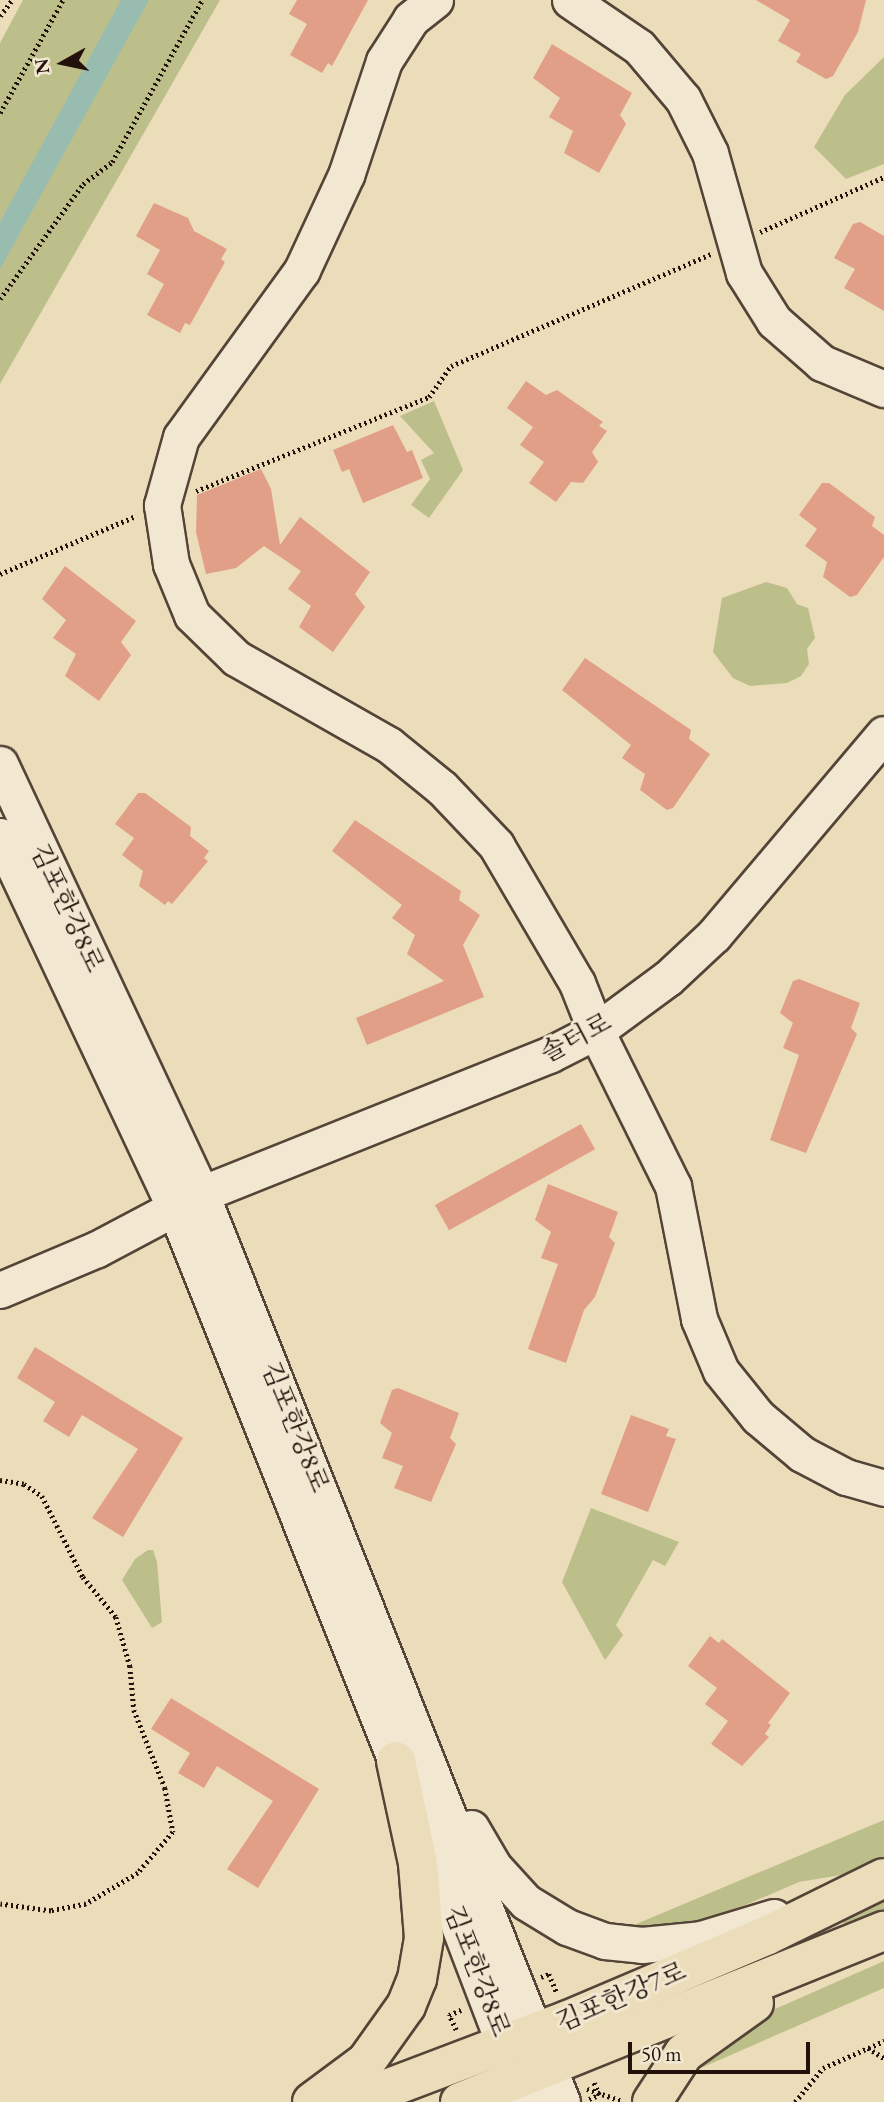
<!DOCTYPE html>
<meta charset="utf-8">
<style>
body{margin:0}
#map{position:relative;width:884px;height:2102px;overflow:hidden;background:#ebdcba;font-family:"EB Garamond","Noto Serif KR",serif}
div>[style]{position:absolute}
.green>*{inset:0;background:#bdbf8b}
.water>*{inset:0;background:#98bcb0}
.building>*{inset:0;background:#e29f87;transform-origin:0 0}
.path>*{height:4.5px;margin-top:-2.25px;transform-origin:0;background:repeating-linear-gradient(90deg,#22120b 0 2px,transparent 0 5.5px)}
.roads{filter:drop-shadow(2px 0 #544437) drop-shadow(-2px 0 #544437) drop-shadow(0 2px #544437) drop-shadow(0 -2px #544437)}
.minor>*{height:35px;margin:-17.5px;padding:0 17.5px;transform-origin:17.5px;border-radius:17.5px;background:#f2e8d2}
.major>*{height:38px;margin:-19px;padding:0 19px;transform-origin:19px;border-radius:19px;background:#ebdcba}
span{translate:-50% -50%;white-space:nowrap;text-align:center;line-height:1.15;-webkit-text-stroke:6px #f2e8d2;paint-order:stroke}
.street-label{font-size:26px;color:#22120b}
.north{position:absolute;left:28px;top:28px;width:70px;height:70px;-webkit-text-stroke:5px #f2e8d2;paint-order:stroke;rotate:261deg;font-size:19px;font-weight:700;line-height:28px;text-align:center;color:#22120b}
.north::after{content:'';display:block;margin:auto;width:24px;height:32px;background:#22120b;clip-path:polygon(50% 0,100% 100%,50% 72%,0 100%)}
.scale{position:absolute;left:628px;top:2042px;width:182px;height:32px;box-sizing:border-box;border:4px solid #22120b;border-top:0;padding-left:9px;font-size:21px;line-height:24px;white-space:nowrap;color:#22120b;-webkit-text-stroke:5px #f2e8d2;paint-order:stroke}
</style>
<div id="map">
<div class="green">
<i style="clip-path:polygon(23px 0,220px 0,0 384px,0 43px)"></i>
<i style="clip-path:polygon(884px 57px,884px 164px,846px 179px,814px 147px,845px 95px)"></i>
<i style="clip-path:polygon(434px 401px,463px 470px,429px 518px,411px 505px,430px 479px,421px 460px,434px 453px,400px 416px)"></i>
<i style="clip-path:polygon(766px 582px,787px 588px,797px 604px,808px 608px,815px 638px,807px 649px,809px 664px,801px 676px,787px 683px,750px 686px,733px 678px,713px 652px,722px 598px)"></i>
<i style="clip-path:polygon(591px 1508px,679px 1542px,665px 1566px,653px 1560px,616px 1625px,623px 1635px,605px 1660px,562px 1582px)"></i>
<i style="clip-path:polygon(148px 1550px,153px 1550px,157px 1562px,162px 1622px,152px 1628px,122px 1580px,135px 1559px)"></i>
<i style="clip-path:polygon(884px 1820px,884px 1860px,853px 1873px,799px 1882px,685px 1931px,629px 1927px)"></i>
<i style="clip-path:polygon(884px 1897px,884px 1912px,852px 1925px,843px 1923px,843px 1918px)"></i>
<i style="clip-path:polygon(884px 1961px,884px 1988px,694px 2071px,699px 2057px,739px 2025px)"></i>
</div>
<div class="water">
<i style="clip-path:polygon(121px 0,149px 0,0 269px,0 222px)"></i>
</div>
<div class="building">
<i style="clip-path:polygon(297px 0,368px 0,332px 66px,328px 63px,322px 73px,290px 55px,307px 24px,289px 14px)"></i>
<i style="clip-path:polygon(756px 0,866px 0,858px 32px,833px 76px,826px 79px,796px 62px,801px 54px,778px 41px,790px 20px)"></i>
<i style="clip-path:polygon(552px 44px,632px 93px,620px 115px,626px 124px,599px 173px,564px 153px,573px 131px,549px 117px,560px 98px,533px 78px)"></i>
<i style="clip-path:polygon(154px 203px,188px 218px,194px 231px,227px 249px,221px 259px,225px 262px,190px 325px,185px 323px,180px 333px,147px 315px,164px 284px,147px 274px,160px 250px,136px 236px)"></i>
<i style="clip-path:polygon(860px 222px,884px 236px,884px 311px,844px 288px,855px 269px,834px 258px,853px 224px)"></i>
<i style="clip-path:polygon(526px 381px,546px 395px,557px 390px,603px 422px,599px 426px,607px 431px,592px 452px,598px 462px,583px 483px,571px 482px,556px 502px,529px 483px,544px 462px,520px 445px,533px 427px,507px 408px)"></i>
<i style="clip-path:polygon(393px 425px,407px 452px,412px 450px,423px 478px,363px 503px,349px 469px,342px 472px,333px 450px)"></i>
<i style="clip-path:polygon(261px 469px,271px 489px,280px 545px,300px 517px,370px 572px,355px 594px,365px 607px,333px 652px,299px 627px,311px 606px,288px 589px,301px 571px,264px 546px,236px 568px,206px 574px,196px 532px,197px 495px)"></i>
<i style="clip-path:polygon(822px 483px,829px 483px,875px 517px,872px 526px,884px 535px,884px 557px,857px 595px,850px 597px,823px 577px,827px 562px,805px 546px,817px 529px,799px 515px)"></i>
<i style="clip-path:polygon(65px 566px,136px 621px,121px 642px,131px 655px,99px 701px,65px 676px,76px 654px,53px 638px,66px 620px,42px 599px)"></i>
<i style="clip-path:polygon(585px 658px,691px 730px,689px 739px,710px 754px,673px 808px,667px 810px,640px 790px,645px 774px,622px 758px,631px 745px,562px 690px)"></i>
<i style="clip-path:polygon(138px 793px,145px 793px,191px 827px,190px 836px,209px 851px,204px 858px,208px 861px,172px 904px,168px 901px,165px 905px,139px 886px,143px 871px,122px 855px,134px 838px,115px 824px)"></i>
<i style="clip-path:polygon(355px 820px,461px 891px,459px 900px,480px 915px,463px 945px,484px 997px,367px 1045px,356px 1018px,444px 981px,407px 954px,415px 935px,392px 918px,402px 905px,332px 851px)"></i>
<i style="clip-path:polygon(799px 979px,860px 1003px,851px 1028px,857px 1034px,806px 1153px,770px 1140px,799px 1055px,783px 1048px,793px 1023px,780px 1013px,793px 981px)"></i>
<i style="left:581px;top:1124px;width:29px;height:167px;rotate:61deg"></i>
<i style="clip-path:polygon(548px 1184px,618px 1212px,609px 1237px,615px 1243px,595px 1297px,584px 1310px,566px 1363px,528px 1349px,558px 1264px,541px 1258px,551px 1232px,535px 1220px)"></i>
<i style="clip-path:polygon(35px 1347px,183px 1438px,123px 1537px,92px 1518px,138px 1449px,82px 1415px,69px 1437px,43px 1421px,55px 1402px,17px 1378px)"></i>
<i style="clip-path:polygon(398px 1388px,459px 1413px,450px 1438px,456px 1444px,431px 1502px,394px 1488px,403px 1466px,382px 1458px,392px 1433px,380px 1423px,392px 1390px)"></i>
<i style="clip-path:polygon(631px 1415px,669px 1429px,666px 1436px,676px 1439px,648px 1512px,601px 1494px)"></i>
<i style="clip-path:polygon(710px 1636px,719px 1643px,722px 1639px,790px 1693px,768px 1723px,771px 1725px,765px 1734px,769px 1737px,742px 1766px,711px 1744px,728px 1721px,705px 1704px,717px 1688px,688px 1666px)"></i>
<i style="clip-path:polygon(171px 1698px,319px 1789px,258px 1888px,227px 1869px,273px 1801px,217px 1766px,204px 1788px,178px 1773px,190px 1753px,151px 1729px)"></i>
</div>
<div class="path">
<i style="left:0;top:16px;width:20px;rotate:-53deg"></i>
<i style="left:0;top:113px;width:129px;rotate:-60.9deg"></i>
<i style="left:760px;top:232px;width:136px;rotate:-23.9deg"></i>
<i style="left:0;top:299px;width:142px;rotate:-54.2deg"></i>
<i style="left:83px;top:184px;width:36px;rotate:-37deg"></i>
<i style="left:112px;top:162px;width:185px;rotate:-60.9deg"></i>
<i style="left:196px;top:491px;width:251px;rotate:-22deg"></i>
<i style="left:429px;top:397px;width:38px;rotate:-55deg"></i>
<i style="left:451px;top:366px;width:283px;rotate:-23.3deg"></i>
<i style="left:0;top:574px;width:148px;rotate:-23.1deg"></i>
<i style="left:0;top:1480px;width:24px;rotate:9deg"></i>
<i style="left:24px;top:1484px;width:22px;rotate:34deg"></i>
<i style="left:42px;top:1496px;width:91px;rotate:63.2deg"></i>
<i style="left:83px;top:1577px;width:52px;rotate:50.5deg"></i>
<i style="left:116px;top:1617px;width:51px;rotate:74.1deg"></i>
<i style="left:130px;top:1666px;width:44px;rotate:84.8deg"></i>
<i style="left:134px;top:1710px;width:84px;rotate:68.3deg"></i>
<i style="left:165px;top:1788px;width:45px;rotate:79.7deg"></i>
<i style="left:173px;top:1832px;width:54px;rotate:130.5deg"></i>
<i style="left:138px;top:1873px;width:61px;rotate:149.2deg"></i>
<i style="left:86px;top:1904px;width:36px;rotate:169deg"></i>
<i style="left:51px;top:1911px;width:51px;rotate:-172.2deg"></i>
<i style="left:541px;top:1977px;width:9px;rotate:-21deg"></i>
<i style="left:549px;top:1974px;width:21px;rotate:67deg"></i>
<i style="left:456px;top:2030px;width:17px;rotate:-115deg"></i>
<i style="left:449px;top:2015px;width:13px;rotate:-23deg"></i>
<i style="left:868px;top:2048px;width:19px;rotate:32deg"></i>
<i style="left:587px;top:2089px;width:36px;rotate:19deg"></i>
<i style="left:589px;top:2099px;width:11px;rotate:-22deg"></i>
<i style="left:599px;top:2095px;width:15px;rotate:-113deg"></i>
<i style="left:795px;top:2102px;width:44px;rotate:-50.5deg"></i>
<i style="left:823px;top:2068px;width:67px;rotate:-23.9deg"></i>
</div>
<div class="roads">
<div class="minor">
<i style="left:435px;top:0;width:31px;rotate:142deg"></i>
<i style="left:411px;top:19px;width:50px;rotate:122.7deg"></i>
<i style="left:384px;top:61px;width:120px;rotate:108.4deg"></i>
<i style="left:346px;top:175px;width:105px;rotate:114.9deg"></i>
<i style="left:302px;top:270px;width:206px;rotate:125.9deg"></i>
<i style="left:181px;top:437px;width:71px;rotate:105.6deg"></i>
<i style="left:162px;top:505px;width:60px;rotate:81.3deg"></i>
<i style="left:171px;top:564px;width:55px;rotate:67.6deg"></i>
<i style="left:192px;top:615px;width:62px;rotate:44.3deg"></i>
<i style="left:236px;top:658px;width:176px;rotate:29.6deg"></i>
<i style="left:389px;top:745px;width:68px;rotate:39.1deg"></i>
<i style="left:442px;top:788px;width:79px;rotate:46.5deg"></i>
<i style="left:496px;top:845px;width:160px;rotate:59.6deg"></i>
<i style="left:577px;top:983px;width:52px;rotate:68.4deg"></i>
<i style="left:596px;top:1031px;width:173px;rotate:63.6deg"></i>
<i style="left:673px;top:1186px;width:136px;rotate:78.9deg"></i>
<i style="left:699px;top:1319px;width:56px;rotate:67.1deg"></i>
<i style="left:721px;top:1371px;width:59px;rotate:51.2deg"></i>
<i style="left:758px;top:1417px;width:57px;rotate:40.1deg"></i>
<i style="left:802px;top:1454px;width:50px;rotate:27.6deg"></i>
<i style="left:846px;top:1477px;width:40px;rotate:16deg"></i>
<i style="left:570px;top:0;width:83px;rotate:34.3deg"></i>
<i style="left:639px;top:47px;width:68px;rotate:49.8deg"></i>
<i style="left:683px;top:99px;width:60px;rotate:63.4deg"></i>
<i style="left:710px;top:153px;width:125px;rotate:74.2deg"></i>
<i style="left:744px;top:273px;width:57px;rotate:58deg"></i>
<i style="left:774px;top:321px;width:64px;rotate:41.2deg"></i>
<i style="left:822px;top:363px;width:67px;rotate:22.8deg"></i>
<i style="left:0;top:764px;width:475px;rotate:64.9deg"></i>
<i style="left:201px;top:1194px;width:977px;rotate:68.32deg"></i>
<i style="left:0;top:836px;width:411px;rotate:64.8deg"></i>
<i style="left:175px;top:1208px;width:596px;rotate:68.22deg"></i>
<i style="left:396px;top:1761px;width:365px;rotate:69.1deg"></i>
<i style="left:0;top:1290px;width:105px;rotate:-22.9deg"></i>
<i style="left:97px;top:1249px;width:118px;rotate:-27.9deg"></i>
<i style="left:201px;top:1194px;width:375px;rotate:-21.8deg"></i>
<i style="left:549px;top:1055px;width:53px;rotate:-27.1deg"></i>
<i style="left:596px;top:1031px;width:89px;rotate:-36.4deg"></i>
<i style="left:668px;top:978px;width:63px;rotate:-43.1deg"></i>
<i style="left:714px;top:935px;width:263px;rotate:-49.8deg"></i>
<i style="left:471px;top:1828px;width:45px;rotate:59.5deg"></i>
<i style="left:494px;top:1867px;width:47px;rotate:47.6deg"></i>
<i style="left:526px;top:1902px;width:48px;rotate:31.4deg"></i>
<i style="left:567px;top:1927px;width:40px;rotate:20.2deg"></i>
<i style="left:605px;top:1941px;width:37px;rotate:6deg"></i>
<i style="left:642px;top:1945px;width:59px;rotate:-5.8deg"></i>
<i style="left:701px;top:1939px;width:76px;rotate:-16.8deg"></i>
</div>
<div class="major">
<i style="left:312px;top:2102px;width:67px;rotate:-36.5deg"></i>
<i style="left:366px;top:2062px;width:69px;rotate:-54.5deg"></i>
<i style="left:406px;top:2006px;width:29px;rotate:-68deg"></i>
<i style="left:417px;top:1979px;width:42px;rotate:-80.3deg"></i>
<i style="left:424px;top:1938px;width:75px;rotate:-94.6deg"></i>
<i style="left:418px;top:1863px;width:104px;rotate:-102.2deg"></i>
<i style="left:352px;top:2102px;width:231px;rotate:-20.8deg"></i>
<i style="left:568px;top:2020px;width:215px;rotate:-23deg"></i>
<i style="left:766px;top:1936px;width:131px;rotate:-26.2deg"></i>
<i style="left:460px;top:2102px;width:457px;rotate:-22deg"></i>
<i style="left:652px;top:2102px;width:59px;rotate:-56.9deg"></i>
<i style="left:684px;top:2053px;width:86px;rotate:-35.5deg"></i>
</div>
</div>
<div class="street-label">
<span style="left:67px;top:908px;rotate:65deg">김포한강8로</span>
<span style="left:576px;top:1038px;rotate:-28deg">솔터로</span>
<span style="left:295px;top:1427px;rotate:68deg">김포한강8로</span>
<span style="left:477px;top:1971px;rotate:69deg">김포한강8로</span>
<span style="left:621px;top:1997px;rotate:-23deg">김포한강7로</span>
</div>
<div class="north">N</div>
<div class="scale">50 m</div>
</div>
